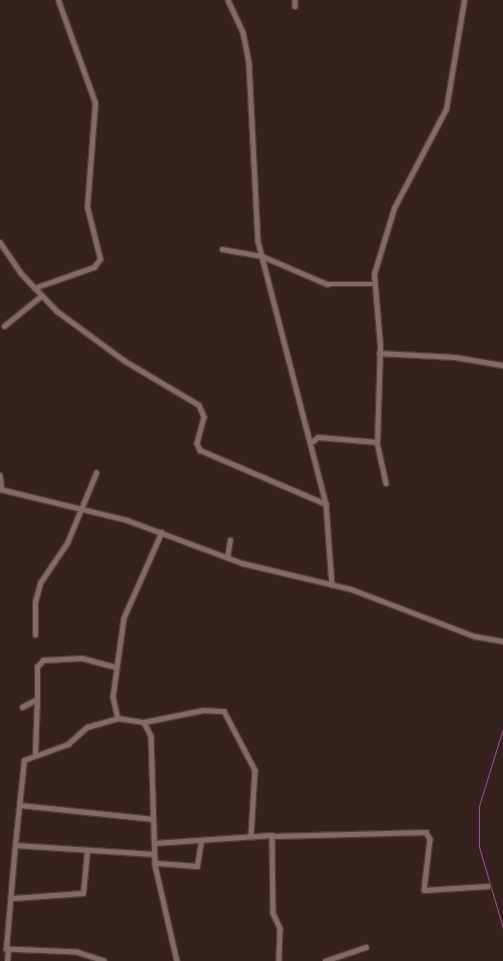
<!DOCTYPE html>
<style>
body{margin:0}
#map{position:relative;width:503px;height:961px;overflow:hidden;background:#37211f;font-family:"Asap Condensed",sans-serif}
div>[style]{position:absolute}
.stream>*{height:1px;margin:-0.5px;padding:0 0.5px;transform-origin:0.5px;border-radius:0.5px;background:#955294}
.roads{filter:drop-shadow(1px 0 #503d3b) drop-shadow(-1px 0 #503d3b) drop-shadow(0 1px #503d3b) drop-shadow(0 -1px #503d3b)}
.minor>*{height:4.5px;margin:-2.25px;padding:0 2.25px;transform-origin:2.25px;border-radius:2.25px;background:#846966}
span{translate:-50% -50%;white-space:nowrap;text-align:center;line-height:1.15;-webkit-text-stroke:4px #2d1815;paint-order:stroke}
</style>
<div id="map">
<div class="stream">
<i style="left:503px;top:728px;width:82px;rotate:107.1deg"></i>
<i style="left:479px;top:806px;width:41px;rotate:90deg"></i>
<i style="left:479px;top:847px;width:84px;rotate:73.5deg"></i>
</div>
<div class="roads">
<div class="minor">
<i style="left:228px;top:0;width:35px;rotate:65deg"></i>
<i style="left:243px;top:32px;width:33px;rotate:79deg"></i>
<i style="left:249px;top:64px;width:177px;rotate:87.1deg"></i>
<i style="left:258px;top:241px;width:272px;rotate:75.5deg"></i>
<i style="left:326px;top:504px;width:81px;rotate:85.8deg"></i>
<i style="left:295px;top:0;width:6px;rotate:90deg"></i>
<i style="left:0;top:242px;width:36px;rotate:56deg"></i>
<i style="left:20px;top:272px;width:54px;rotate:46.5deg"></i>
<i style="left:57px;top:311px;width:84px;rotate:36.3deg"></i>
<i style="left:125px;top:361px;width:86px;rotate:30.7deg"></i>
<i style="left:199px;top:405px;width:13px;rotate:67deg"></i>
<i style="left:204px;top:417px;width:27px;rotate:105deg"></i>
<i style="left:197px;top:443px;width:8px;rotate:67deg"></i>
<i style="left:200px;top:450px;width:137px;rotate:23.2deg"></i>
<i style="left:222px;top:249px;width:41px;rotate:9.9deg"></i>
<i style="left:262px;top:256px;width:71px;rotate:23.3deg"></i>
<i style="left:327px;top:284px;width:46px"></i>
<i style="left:34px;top:288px;width:64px;rotate:-19.3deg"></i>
<i style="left:94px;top:267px;width:10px;rotate:-53deg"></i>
<i style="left:100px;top:259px;width:54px;rotate:-104deg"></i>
<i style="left:87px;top:207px;width:104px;rotate:-85.6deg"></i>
<i style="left:95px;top:103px;width:109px;rotate:-109.8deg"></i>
<i style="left:4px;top:326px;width:48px;rotate:-39deg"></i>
<i style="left:379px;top:353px;width:76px;rotate:3deg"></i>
<i style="left:455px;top:357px;width:49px;rotate:9.5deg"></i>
<i style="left:313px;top:441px;width:6px;rotate:-39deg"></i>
<i style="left:318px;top:437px;width:59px;rotate:4.8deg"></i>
<i style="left:377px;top:442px;width:96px;rotate:-88.2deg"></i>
<i style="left:380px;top:346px;width:72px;rotate:-94.8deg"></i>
<i style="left:374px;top:274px;width:69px;rotate:-73.1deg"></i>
<i style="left:394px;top:208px;width:112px;rotate:-62.3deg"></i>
<i style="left:446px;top:109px;width:110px;rotate:-80.6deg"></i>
<i style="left:377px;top:442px;width:42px;rotate:77.6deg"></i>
<i style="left:0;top:475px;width:14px;rotate:82deg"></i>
<i style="left:0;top:489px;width:131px;rotate:13.7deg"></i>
<i style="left:127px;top:520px;width:123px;rotate:20.5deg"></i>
<i style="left:242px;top:563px;width:112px;rotate:13.4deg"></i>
<i style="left:351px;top:589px;width:132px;rotate:20.9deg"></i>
<i style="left:474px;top:636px;width:29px;rotate:10deg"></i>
<i style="left:162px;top:532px;width:94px;rotate:113.8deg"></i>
<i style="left:124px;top:618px;width:80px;rotate:97.9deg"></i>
<i style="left:113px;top:697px;width:22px;rotate:77deg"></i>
<i style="left:118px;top:718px;width:26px;rotate:9deg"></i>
<i style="left:144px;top:722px;width:16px;rotate:63deg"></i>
<i style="left:151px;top:736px;width:129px;rotate:88.2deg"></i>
<i style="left:155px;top:865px;width:98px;rotate:77.1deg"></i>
<i style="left:227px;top:558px;width:18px;rotate:-81deg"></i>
<i style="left:35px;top:635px;width:33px;rotate:-90deg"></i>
<i style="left:35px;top:602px;width:20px;rotate:-75deg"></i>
<i style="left:40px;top:583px;width:48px;rotate:-56deg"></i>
<i style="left:67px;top:543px;width:76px;rotate:-67.5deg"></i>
<i style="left:22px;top:707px;width:17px;rotate:-28deg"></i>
<i style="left:37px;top:699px;width:32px;rotate:-90deg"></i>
<i style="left:37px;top:667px;width:9px;rotate:-49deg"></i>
<i style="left:43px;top:660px;width:39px;rotate:-3deg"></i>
<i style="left:82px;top:658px;width:35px;rotate:15deg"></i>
<i style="left:144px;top:722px;width:60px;rotate:-11.5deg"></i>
<i style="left:203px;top:710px;width:21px;rotate:3deg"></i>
<i style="left:224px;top:711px;width:67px;rotate:62.3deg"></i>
<i style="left:255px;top:770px;width:66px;rotate:93.5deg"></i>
<i style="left:35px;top:753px;width:54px;rotate:-87.9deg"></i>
<i style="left:20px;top:805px;width:134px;rotate:6deg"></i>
<i style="left:273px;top:836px;width:153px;rotate:-1.5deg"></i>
<i style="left:426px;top:832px;width:8px;rotate:60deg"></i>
<i style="left:430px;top:839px;width:51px;rotate:96.7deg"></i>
<i style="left:424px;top:890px;width:64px;rotate:-3.6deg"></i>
<i style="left:154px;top:843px;width:118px;rotate:-3.9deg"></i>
<i style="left:272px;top:835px;width:78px;rotate:89.3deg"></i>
<i style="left:273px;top:913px;width:17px;rotate:65deg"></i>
<i style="left:280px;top:928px;width:33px;rotate:92deg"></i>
<i style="left:15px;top:845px;width:85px;rotate:-84deg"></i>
<i style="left:24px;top:760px;width:47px;rotate:-20deg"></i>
<i style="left:68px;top:744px;width:25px;rotate:-42deg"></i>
<i style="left:87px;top:727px;width:32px;rotate:-16deg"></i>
<i style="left:157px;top:863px;width:40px;rotate:4.3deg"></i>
<i style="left:197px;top:866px;width:24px;rotate:-81deg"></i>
<i style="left:13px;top:898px;width:70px;rotate:-4.1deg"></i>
<i style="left:83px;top:893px;width:42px;rotate:-84.6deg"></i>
<i style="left:7px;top:961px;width:12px;rotate:-85deg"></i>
<i style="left:104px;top:961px;width:28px;rotate:-162deg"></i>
<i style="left:77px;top:952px;width:71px;rotate:-177.6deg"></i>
<i style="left:6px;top:949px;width:104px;rotate:-85.1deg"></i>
<i style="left:15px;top:845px;width:139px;rotate:3.7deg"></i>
<i style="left:325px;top:961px;width:43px;rotate:-18.9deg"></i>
</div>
</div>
</div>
